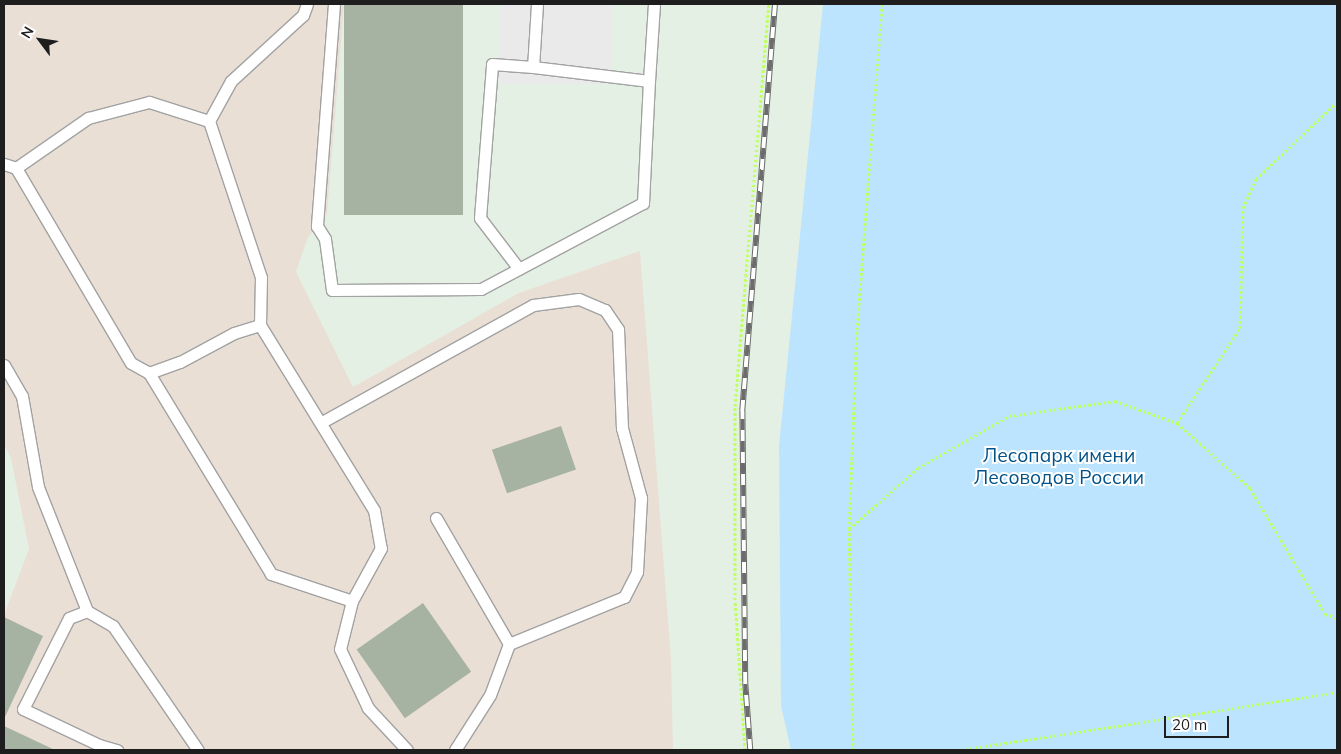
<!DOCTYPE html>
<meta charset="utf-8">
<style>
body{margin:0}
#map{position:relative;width:1341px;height:754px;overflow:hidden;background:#e4f0e4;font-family:Mulish,sans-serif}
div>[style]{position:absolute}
.industrial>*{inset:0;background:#eadfd5}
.park>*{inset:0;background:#bde4fe}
.parking>*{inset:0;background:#eaeaea;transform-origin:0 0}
.building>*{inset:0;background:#a6b2a2;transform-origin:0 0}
.path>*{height:3px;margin-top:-1.5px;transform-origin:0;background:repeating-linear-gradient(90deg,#bfff66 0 2.5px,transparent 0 5px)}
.roads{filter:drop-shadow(1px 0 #a2a2a2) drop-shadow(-1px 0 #a2a2a2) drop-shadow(0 1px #a2a2a2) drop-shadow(0 -1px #a2a2a2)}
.lane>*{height:11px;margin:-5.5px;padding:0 5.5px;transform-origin:5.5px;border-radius:5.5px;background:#fff}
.rail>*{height:5.5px;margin-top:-2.75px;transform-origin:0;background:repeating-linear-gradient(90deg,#fff 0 11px,#6c6c6c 0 22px);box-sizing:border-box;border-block:1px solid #6c6c6c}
span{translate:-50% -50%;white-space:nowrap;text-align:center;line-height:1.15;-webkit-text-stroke:4px #fff;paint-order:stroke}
.park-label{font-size:19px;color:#025287}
.frame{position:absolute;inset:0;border:5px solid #1e1e1e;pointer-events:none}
.north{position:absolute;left:15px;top:15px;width:50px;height:50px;-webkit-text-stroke:4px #fff;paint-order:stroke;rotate:301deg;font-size:14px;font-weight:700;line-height:20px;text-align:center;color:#1e1e1e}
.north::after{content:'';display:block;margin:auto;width:18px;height:22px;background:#1e1e1e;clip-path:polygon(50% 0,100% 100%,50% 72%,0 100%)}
.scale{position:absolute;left:1164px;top:716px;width:65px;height:22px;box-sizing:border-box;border:2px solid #1e1e1e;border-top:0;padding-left:6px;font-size:15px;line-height:18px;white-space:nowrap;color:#1e1e1e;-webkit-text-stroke:4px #fff;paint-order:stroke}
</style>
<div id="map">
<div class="industrial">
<i style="clip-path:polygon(4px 4px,344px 4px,327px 214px,308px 237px,296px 272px,353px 387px,519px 293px,640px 251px,671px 660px,673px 750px,4px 750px,4px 615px,29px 549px,11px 458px,4px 444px)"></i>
</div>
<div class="park">
<i style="clip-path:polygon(823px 4px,1337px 4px,1337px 750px,791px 750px,781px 706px,779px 446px)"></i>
</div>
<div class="parking">
<i style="left:499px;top:4px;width:113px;height:80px"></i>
</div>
<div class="building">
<i style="left:344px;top:4px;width:119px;height:211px"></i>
<i style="left:561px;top:426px;width:46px;height:73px;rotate:71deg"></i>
<i style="left:423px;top:603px;width:84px;height:81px;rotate:55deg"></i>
<i style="clip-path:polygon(4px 617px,43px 636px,4px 719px)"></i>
<i style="clip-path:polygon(4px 726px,55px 750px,4px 750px)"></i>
</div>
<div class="path">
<i style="left:1177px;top:423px;width:114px;rotate:-56.4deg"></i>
<i style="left:1240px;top:328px;width:120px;rotate:-88.6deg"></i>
<i style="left:1243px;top:208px;width:32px;rotate:-66deg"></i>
<i style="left:1256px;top:179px;width:112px;rotate:-43.5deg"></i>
<i style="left:849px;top:529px;width:92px;rotate:-41.5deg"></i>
<i style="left:918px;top:468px;width:105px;rotate:-29.7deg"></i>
<i style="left:1009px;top:416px;width:107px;rotate:-8.1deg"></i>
<i style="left:1115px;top:401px;width:66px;rotate:19.5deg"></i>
<i style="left:1177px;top:423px;width:98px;rotate:41.7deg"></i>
<i style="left:1250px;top:488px;width:147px;rotate:59.2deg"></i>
<i style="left:1325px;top:614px;width:13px;rotate:18deg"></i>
<i style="left:745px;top:750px;width:150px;rotate:-93.8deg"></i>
<i style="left:735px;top:600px;width:194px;rotate:-90deg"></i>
<i style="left:735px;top:406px;width:403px;rotate:-85.2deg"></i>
<i style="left:853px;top:750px;width:221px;rotate:-91deg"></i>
<i style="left:849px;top:529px;width:199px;rotate:-87.7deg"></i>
<i style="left:857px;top:330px;width:327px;rotate:-85.6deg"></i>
<i style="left:960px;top:750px;width:381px;rotate:-8.7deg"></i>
</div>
<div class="roads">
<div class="lane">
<i style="left:307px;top:4px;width:12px;rotate:110deg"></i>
<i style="left:303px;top:15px;width:98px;rotate:137.5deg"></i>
<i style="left:231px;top:81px;width:46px;rotate:118.8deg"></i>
<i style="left:209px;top:121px;width:164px;rotate:71.6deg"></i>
<i style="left:261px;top:277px;width:48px;rotate:91.2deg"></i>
<i style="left:260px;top:325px;width:217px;rotate:58.4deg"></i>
<i style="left:374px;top:510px;width:39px;rotate:80deg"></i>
<i style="left:381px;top:548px;width:60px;rotate:118.7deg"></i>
<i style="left:352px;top:601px;width:49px;rotate:104deg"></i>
<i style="left:340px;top:649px;width:65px;rotate:64.6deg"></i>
<i style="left:368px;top:708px;width:57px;rotate:47.1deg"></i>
<i style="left:334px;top:4px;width:223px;rotate:94.4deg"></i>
<i style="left:317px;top:226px;width:15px;rotate:58deg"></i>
<i style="left:325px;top:239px;width:51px;rotate:82.2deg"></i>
<i style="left:332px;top:290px;width:149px;rotate:-0.4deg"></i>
<i style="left:481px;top:289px;width:183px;rotate:-28deg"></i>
<i style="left:643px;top:203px;width:122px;rotate:-87.2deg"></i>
<i style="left:537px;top:4px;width:63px;rotate:93.6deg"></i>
<i style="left:533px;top:67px;width:117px;rotate:6.9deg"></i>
<i style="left:649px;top:81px;width:77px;rotate:-86.3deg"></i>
<i style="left:4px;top:164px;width:13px;rotate:18deg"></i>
<i style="left:16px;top:168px;width:226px;rotate:59.5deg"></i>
<i style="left:131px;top:363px;width:21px;rotate:29deg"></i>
<i style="left:149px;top:373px;width:235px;rotate:58.7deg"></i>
<i style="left:271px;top:574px;width:85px;rotate:18.4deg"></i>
<i style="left:16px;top:168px;width:88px;rotate:-34.8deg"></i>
<i style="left:88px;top:118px;width:63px;rotate:-14.7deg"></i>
<i style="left:149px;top:102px;width:63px;rotate:17.6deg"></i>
<i style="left:519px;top:269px;width:64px;rotate:-127.4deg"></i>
<i style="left:480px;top:218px;width:154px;rotate:-85.5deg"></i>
<i style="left:492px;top:64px;width:41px;rotate:4.2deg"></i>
<i style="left:4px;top:365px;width:36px;rotate:60deg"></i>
<i style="left:22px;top:396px;width:92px;rotate:80deg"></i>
<i style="left:38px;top:487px;width:133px;rotate:68.4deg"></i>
<i style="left:87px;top:611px;width:19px;rotate:159deg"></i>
<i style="left:69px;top:618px;width:102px;rotate:116.8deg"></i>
<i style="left:23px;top:709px;width:84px;rotate:25.3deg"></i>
<i style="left:99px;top:745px;width:6px;rotate:51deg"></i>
<i style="left:149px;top:373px;width:33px;rotate:-20deg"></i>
<i style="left:180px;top:362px;width:61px;rotate:-28.2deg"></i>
<i style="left:234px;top:333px;width:27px;rotate:-17deg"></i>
<i style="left:322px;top:422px;width:241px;rotate:-29deg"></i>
<i style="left:533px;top:305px;width:46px;rotate:-7.4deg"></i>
<i style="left:579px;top:299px;width:28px;rotate:23deg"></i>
<i style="left:605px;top:310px;width:23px;rotate:56deg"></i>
<i style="left:618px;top:329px;width:99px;rotate:87.7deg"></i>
<i style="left:622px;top:428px;width:73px;rotate:74.8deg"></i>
<i style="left:641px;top:498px;width:74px;rotate:93.1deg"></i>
<i style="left:637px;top:572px;width:28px;rotate:117deg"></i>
<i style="left:624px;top:597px;width:124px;rotate:157.8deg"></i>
<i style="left:509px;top:644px;width:54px;rotate:110.4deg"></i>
<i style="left:490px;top:695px;width:65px;rotate:122.5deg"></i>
<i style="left:436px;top:518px;width:146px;rotate:59.9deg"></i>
<i style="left:87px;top:611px;width:30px;rotate:30deg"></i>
<i style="left:113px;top:626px;width:150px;rotate:55.6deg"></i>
<i style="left:99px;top:745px;width:19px;rotate:16deg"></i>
</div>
</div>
<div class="rail">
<i style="left:750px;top:750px;width:67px;rotate:-94.3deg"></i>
<i style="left:745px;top:683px;width:272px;rotate:-90.6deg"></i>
<i style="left:742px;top:411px;width:408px;rotate:-85.4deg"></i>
</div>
<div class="park-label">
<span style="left:1059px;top:467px">Лесопарк имени<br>Лесоводов России</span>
</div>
<div class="frame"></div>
<div class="north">N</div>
<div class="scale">20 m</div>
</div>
